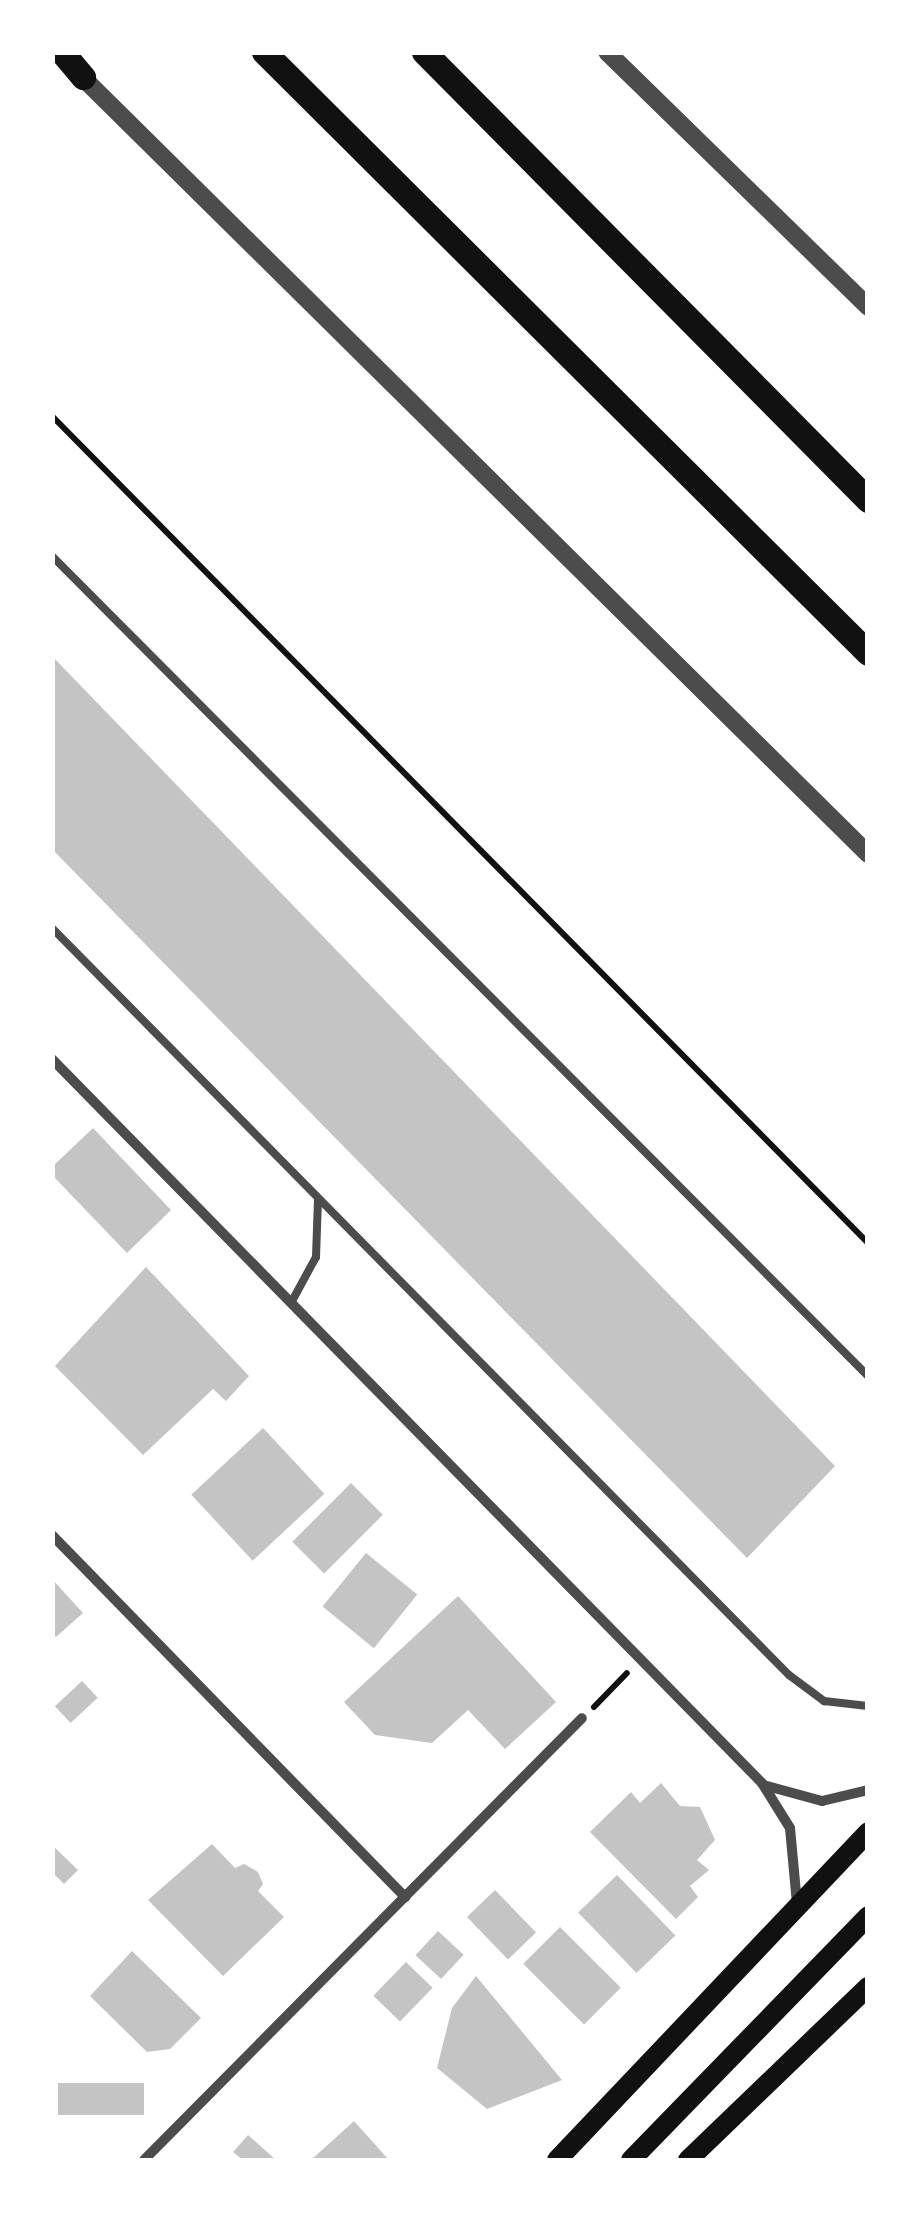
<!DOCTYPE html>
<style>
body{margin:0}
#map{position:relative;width:920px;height:2213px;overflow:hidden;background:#fff;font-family:Mulish,sans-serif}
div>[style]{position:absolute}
.building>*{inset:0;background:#c4c4c4;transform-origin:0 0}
.path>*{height:6px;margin:-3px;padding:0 3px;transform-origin:3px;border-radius:3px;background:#111}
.service>*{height:8px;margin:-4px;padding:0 4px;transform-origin:4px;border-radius:4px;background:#4c4c4c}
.minor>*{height:10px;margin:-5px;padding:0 5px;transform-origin:5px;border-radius:5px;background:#4c4c4c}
.tertiary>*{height:18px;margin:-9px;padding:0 9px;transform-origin:9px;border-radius:9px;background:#4c4c4c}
.secondary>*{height:20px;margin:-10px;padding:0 10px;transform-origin:10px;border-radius:10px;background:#111}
.trunk>*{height:25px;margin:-12.5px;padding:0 12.5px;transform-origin:12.5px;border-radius:12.5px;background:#111}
span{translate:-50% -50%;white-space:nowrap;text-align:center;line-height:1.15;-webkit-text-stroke:9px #fff;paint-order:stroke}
.frame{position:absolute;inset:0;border:55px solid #fff;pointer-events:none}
</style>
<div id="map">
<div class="building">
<i style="clip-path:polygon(52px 656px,835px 1466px,747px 1558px,52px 849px)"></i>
<i style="clip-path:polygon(93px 1128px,171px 1210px,127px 1253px,52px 1175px,52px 1167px)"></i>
<i style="clip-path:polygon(146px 1267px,249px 1376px,226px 1401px,213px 1389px,143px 1455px,55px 1366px)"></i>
<i style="left:263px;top:1428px;width:90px;height:98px;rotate:47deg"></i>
<i style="left:351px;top:1483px;width:45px;height:83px;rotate:45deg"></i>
<i style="left:366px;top:1553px;width:66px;height:69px;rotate:39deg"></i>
<i style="clip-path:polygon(52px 1579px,83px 1613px,56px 1637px,52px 1633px)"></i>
<i style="clip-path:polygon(458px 1596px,556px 1702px,505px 1749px,468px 1710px,432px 1743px,375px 1735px,344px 1702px)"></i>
<i style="left:82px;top:1681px;width:23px;height:37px;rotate:47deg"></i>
<i style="clip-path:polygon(661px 1783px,680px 1806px,700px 1807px,715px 1840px,697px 1860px,709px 1870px,690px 1886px,698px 1897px,676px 1919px,590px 1832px,631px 1792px,640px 1803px)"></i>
<i style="clip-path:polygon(212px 1844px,235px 1868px,244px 1864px,258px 1872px,263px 1884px,258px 1891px,284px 1917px,223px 1976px,148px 1900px)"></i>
<i style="clip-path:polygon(52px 1845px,78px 1870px,64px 1884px,52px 1872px)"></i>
<i style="left:617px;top:1875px;width:84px;height:54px;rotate:46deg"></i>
<i style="left:495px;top:1890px;width:59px;height:39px;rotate:46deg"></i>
<i style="left:560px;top:1927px;width:86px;height:52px;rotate:45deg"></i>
<i style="left:438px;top:1931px;width:35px;height:33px;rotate:43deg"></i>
<i style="clip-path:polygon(132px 1951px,201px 2018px,170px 2049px,147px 2052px,90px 1996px)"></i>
<i style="left:406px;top:1962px;width:37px;height:47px;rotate:44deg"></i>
<i style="clip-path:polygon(476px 1976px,562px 2080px,487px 2109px,437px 2068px,452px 2008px)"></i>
<i style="left:58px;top:2083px;width:86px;height:32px"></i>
<i style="clip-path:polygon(354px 2121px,389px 2160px,311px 2160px)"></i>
<i style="clip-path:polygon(248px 2135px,276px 2160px,243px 2160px,233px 2152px)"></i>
</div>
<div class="path">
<i style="left:52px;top:416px;width:1162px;rotate:45.38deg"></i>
<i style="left:594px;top:1707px;width:47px;rotate:-45.9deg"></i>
</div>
<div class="service">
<i style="left:52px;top:556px;width:1157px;rotate:45.14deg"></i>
<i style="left:52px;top:928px;width:1049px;rotate:45.39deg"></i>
<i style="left:789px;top:1675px;width:44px;rotate:36.6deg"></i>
<i style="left:824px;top:1701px;width:44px;rotate:6.5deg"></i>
<i style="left:291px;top:1303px;width:52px;rotate:-61.5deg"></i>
<i style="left:316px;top:1257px;width:57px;rotate:-88deg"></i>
</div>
<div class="minor">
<i style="left:52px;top:1059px;width:1014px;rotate:45.56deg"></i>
<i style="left:762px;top:1783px;width:53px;rotate:58.1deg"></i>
<i style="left:790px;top:1828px;width:76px;rotate:84.7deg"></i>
<i style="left:52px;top:1535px;width:506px;rotate:45.72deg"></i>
<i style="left:767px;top:1786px;width:57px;rotate:15.3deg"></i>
<i style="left:822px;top:1801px;width:47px;rotate:-13.4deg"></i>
<i style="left:144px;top:2160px;width:622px;rotate:-45.26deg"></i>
</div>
<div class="tertiary">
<i style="left:607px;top:52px;width:365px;rotate:44.3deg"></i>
<i style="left:75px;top:70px;width:1115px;rotate:44.67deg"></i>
</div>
<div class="secondary">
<i style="left:557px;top:2160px;width:452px;rotate:-46.5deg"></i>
<i style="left:631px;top:2160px;width:340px;rotate:-45.8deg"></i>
<i style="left:688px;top:2160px;width:250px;rotate:-43.9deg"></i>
</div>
<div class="trunk">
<i style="left:62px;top:52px;width:33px;rotate:50deg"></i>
<i style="left:264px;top:52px;width:852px;rotate:44.86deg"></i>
<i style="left:424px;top:52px;width:631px;rotate:45.26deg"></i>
</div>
<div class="frame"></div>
</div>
